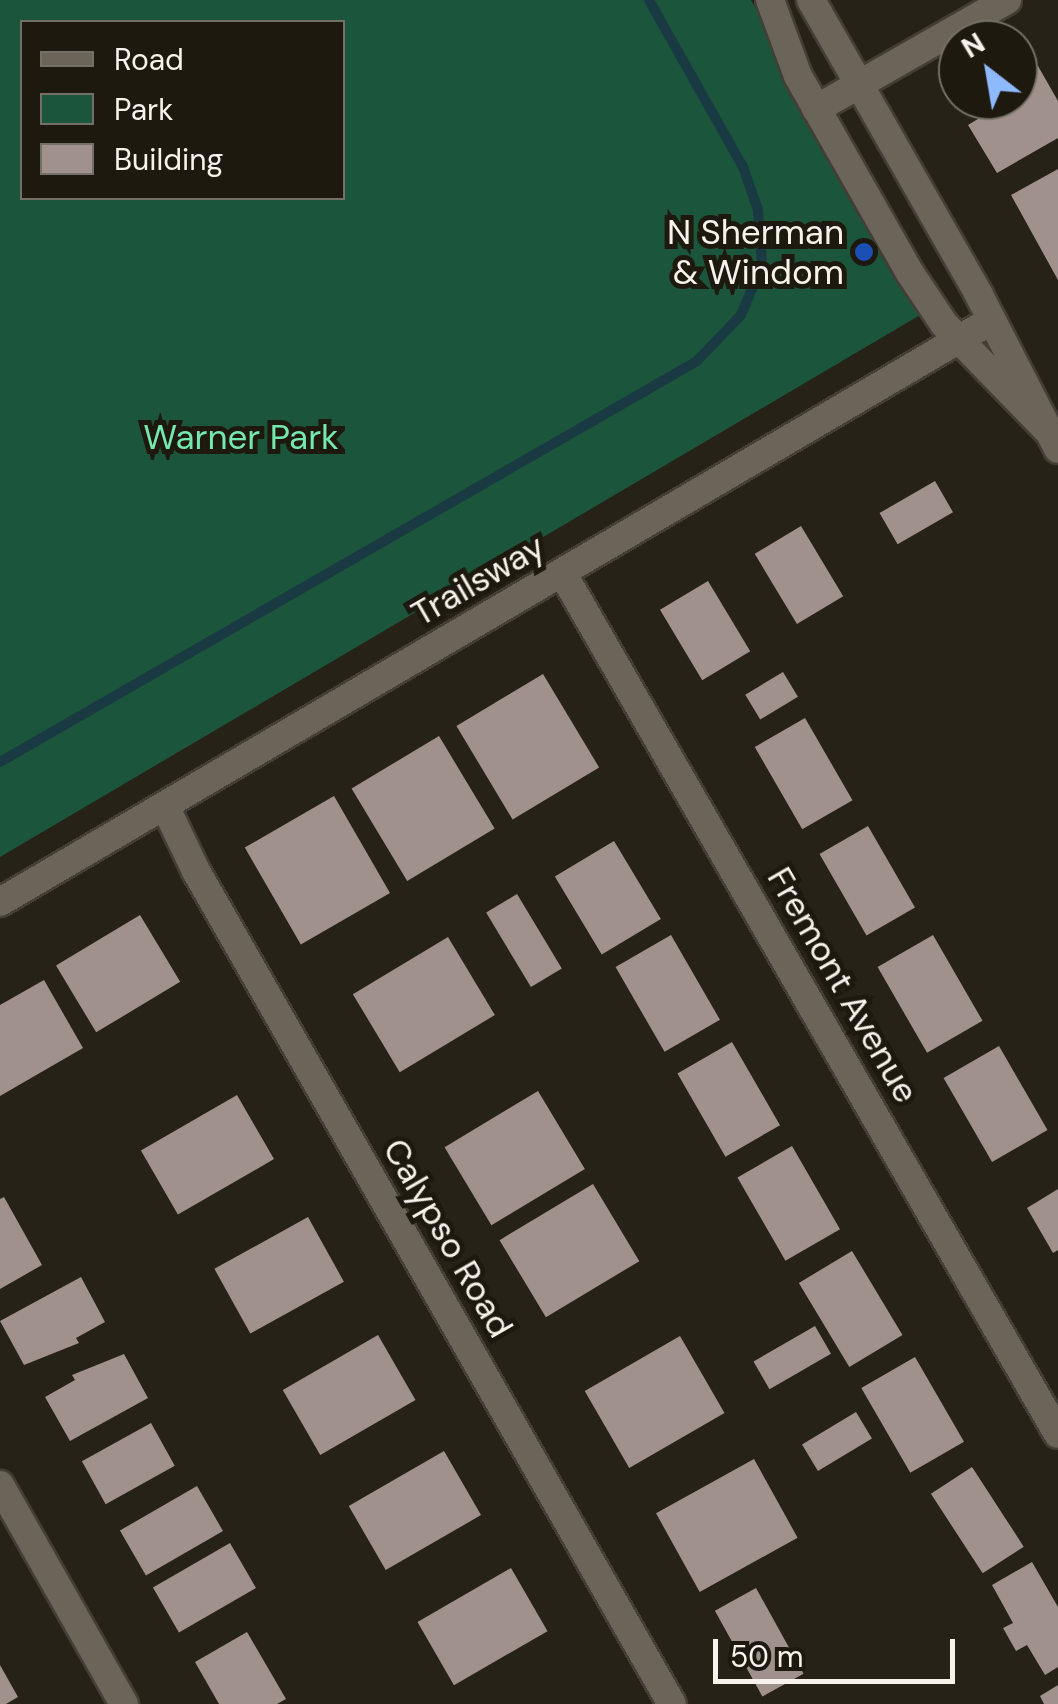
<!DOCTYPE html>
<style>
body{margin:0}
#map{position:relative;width:1058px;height:1704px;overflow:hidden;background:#272217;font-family:"DM Sans",sans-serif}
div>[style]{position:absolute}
.green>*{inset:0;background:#1b553b}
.stream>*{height:10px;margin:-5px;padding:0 5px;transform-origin:5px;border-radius:5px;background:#1a3a43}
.building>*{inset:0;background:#a1918d;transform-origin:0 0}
.roads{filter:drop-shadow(2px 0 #433e36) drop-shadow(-2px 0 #433e36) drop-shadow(0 2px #433e36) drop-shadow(0 -2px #433e36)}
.minor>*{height:28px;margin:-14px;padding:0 14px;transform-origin:14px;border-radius:14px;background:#6a6558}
.tertiary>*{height:28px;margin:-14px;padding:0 14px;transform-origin:14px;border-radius:14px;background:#6a6558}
.dots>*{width:28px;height:28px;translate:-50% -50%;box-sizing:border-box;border:5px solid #1e190e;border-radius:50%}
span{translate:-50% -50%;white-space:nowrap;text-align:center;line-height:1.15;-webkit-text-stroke:10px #1e190e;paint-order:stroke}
.poi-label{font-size:35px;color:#f7f3ec}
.right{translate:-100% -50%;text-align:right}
.park-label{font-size:35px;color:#75e8b0}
.street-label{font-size:35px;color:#f7f3ec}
.legend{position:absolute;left:20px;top:20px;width:325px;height:180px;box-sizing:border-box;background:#1e190e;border:2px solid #757067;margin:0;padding:12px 18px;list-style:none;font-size:30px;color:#f7f3ec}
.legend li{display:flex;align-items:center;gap:20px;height:50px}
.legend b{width:50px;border:2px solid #757067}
.north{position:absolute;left:938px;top:20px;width:100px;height:100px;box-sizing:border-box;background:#1e190e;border:2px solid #757067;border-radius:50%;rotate:329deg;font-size:28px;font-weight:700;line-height:40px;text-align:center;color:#f7f3ec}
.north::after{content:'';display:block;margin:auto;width:35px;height:45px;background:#8eb9fc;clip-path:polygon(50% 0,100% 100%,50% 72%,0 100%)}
.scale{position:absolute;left:713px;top:1639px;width:242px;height:45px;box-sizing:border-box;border:5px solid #f7f3ec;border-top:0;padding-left:12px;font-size:30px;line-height:35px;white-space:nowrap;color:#f7f3ec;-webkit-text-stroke:8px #1e190e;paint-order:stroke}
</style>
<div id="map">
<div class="green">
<i style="clip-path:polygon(evenodd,0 0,751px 0,932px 308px,0 857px,0 0,22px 22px,342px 22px,342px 198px,22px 198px,22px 22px)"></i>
</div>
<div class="stream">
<i style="left:0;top:762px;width:804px;rotate:-29.91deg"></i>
<i style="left:697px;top:361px;width:64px;rotate:-46.3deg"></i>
<i style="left:741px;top:315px;width:54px;rotate:-67.2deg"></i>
<i style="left:762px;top:265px;width:55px;rotate:-94.2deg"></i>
<i style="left:758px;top:210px;width:46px;rotate:-109.2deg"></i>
<i style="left:743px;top:167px;width:192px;rotate:-119.4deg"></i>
</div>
<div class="building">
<i style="clip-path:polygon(1038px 66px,1058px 101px,1058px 138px,997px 173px,968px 125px,1001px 105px,998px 100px,1018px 100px,1018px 77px)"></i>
<i style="clip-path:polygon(1058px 169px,1058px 280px,1011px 195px)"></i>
<i style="left:935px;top:481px;width:36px;height:64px;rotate:60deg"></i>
<i style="left:801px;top:526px;width:82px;height:54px;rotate:59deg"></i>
<i style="left:708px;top:581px;width:82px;height:56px;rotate:59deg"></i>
<i style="left:783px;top:672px;width:29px;height:44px;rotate:59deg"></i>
<i style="left:543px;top:674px;width:109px;height:101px;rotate:59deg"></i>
<i style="left:805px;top:718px;width:95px;height:58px;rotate:60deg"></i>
<i style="left:439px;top:736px;width:108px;height:102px;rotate:59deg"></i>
<i style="left:334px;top:796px;width:112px;height:103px;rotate:60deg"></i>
<i style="left:868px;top:826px;width:94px;height:56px;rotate:60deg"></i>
<i style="left:614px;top:841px;width:91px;height:69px;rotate:59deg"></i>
<i style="left:517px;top:894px;width:87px;height:36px;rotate:59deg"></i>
<i style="left:140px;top:915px;width:78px;height:98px;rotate:59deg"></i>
<i style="left:671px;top:935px;width:98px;height:64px;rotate:60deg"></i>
<i style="left:933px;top:935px;width:99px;height:64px;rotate:60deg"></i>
<i style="left:448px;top:937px;width:91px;height:111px;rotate:59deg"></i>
<i style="clip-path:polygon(44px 980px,83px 1048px,0 1096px,0 1005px)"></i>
<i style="left:732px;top:1042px;width:96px;height:63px;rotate:60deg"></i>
<i style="left:999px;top:1046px;width:97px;height:64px;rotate:60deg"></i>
<i style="left:538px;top:1091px;width:91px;height:109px;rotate:59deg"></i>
<i style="left:237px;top:1095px;width:74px;height:111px;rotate:60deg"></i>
<i style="left:792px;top:1146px;width:96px;height:63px;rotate:60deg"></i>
<i style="left:593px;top:1184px;width:90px;height:109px;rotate:59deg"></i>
<i style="clip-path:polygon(1058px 1189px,1058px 1250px,1053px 1253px,1027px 1208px)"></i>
<i style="clip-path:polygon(4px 1197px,42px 1265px,0 1289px,0 1199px)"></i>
<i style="left:308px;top:1217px;width:74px;height:107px;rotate:61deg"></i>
<i style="left:852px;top:1251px;width:98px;height:62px;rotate:59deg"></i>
<i style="clip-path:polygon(81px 1277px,105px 1322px,76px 1338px,79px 1343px,24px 1365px,0 1321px)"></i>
<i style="left:815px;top:1326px;width:32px;height:71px;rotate:60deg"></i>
<i style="left:378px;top:1335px;width:75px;height:110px;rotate:60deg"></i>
<i style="left:680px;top:1336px;width:89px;height:110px;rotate:60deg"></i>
<i style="clip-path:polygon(124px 1354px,148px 1398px,70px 1441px,45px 1397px,75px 1380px,72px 1375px)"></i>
<i style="left:915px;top:1357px;width:98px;height:62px;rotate:60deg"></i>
<i style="left:856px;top:1412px;width:31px;height:63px;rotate:59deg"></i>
<i style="left:151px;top:1423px;width:49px;height:79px;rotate:61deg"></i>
<i style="left:444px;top:1451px;width:74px;height:110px;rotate:60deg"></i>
<i style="left:754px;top:1459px;width:90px;height:112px;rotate:61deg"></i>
<i style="left:972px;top:1467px;width:95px;height:49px;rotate:57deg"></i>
<i style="left:197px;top:1486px;width:52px;height:89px;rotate:60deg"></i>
<i style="left:230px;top:1543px;width:52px;height:89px;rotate:60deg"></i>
<i style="clip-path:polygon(1032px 1562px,1058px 1607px,1058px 1667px,1045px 1675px,1027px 1645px,1016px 1651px,1003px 1628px,1013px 1623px,992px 1585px)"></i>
<i style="left:511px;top:1568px;width:73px;height:108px;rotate:60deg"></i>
<i style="left:756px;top:1588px;width:98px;height:47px;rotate:61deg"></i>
<i style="clip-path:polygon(247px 1632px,286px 1699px,277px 1704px,219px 1704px,195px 1662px)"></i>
<i style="clip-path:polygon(0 1665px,18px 1697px,6px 1704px,0 1704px)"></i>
<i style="clip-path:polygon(1058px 1685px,1058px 1704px,1044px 1704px,1040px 1696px)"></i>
</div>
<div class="roads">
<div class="minor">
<i style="left:816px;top:109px;width:220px;rotate:-29.7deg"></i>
<i style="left:563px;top:574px;width:992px;rotate:60.08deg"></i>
<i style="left:165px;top:806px;width:72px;rotate:64.5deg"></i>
<i style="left:196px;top:871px;width:959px;rotate:60.26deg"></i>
<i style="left:0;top:902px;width:1150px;rotate:-30.4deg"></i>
<i style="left:0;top:1485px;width:252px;rotate:60.5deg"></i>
</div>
<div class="tertiary">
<i style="left:770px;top:0;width:81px;rotate:69.8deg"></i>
<i style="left:798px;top:76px;width:227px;rotate:60.4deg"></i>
<i style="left:910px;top:273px;width:61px;rotate:56.3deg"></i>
<i style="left:944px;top:324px;width:149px;rotate:45.8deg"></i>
<i style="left:811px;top:0;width:339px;rotate:60.3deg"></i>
<i style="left:979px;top:295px;width:173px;rotate:62.8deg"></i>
</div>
</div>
<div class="dots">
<i style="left:864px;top:252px;background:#1a4fb4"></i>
</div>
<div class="poi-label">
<span class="right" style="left:844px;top:252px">N Sherman<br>&amp; Windom</span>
</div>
<div class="park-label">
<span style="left:241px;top:437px">Warner Park</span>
</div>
<div class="street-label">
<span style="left:478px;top:580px;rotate:-30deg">Trailsway</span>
<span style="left:843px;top:985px;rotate:60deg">Fremont Avenue</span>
<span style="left:448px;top:1238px;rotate:60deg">Calypso Road</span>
</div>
<ul class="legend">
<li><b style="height:12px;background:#6a6558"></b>Road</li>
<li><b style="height:28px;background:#1b553b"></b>Park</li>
<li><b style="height:28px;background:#a1918d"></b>Building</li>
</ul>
<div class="north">N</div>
<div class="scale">50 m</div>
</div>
